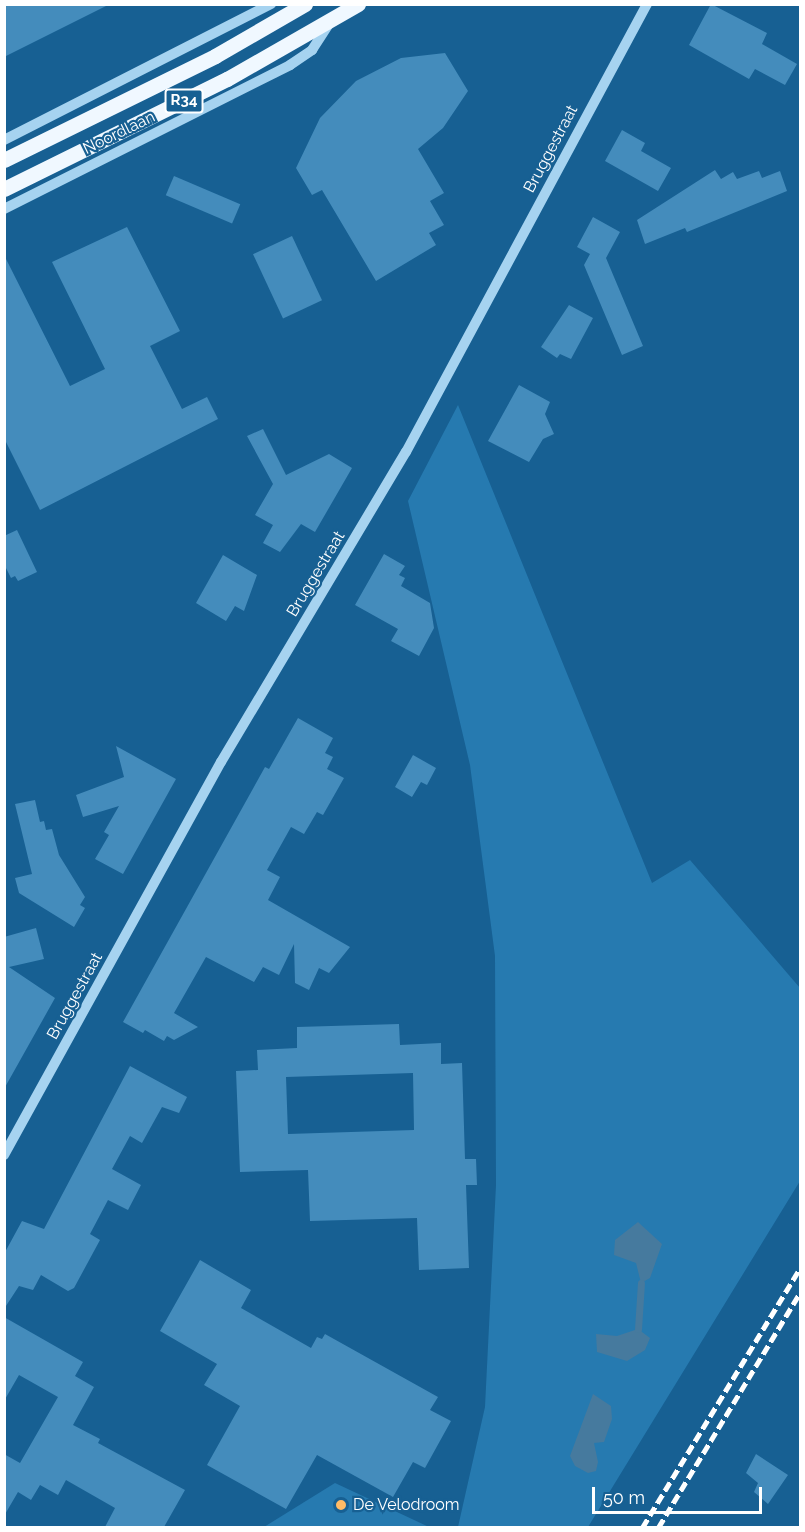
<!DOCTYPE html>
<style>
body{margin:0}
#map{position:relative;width:805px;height:1532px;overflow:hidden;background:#176093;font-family:Raleway,sans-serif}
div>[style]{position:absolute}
.green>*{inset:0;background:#267ab0}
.water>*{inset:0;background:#467a9e}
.stream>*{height:7px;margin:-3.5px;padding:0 3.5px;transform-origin:3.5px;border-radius:3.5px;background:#467a9e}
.building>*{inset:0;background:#448cbc;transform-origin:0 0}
.minor>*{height:10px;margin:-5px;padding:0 5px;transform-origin:5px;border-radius:5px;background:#a6d3f0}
.major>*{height:15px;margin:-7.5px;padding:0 7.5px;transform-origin:7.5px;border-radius:7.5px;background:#f0f8ff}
.rail>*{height:4.5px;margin-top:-2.25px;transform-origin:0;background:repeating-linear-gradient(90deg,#fff 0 10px,transparent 0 14.5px)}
.dots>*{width:16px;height:16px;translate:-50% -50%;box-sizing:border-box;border:3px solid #176093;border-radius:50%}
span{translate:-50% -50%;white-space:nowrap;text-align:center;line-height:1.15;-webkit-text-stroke:4.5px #176093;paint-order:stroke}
.shield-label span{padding:2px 4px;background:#176093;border:2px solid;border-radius:4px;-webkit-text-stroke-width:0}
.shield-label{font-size:15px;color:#fff;font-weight:700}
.street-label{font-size:16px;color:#fff}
.poi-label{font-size:16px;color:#fff}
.left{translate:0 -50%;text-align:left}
.frame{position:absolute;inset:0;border:6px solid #fff;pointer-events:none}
.scale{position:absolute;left:592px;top:1487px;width:170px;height:27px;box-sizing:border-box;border:3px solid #fff;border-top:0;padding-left:8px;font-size:18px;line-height:21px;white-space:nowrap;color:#fff;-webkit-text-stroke:4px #176093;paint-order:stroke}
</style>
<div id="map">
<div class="green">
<i style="clip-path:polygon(458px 405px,652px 883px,690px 860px,800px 988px,800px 1181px,588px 1527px,458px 1527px,485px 1407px,496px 1185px,495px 956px,470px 765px,408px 501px)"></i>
<i style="clip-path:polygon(335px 1483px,429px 1527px,264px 1527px)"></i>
</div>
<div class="water">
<i style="clip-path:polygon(638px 1222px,662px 1244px,650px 1278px,641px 1283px,636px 1263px,614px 1255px,615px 1240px)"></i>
<i style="clip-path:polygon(638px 1329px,650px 1338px,645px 1350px,627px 1361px,597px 1352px,596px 1334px,617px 1336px)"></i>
<i style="clip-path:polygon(593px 1394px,611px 1406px,612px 1419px,604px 1442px,594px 1443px,598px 1462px,596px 1471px,588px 1473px,575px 1466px,570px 1456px)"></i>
</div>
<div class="stream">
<i style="left:638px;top:1329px;width:46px;rotate:-86.3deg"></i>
</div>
<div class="building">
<i style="clip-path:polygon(4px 4px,110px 4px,4px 57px)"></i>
<i style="clip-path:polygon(711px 4px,767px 33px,762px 44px,797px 64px,785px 85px,755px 69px,749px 79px,689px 45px)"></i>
<i style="clip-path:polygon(445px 53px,468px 91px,443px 128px,418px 149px,444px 193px,430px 201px,444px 225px,429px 233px,436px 245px,376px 281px,322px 190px,312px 195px,296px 168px,320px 118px,356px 81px,401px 58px)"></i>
<i style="clip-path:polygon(622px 130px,645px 143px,641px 151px,671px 168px,658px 191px,605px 161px)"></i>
<i style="clip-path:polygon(715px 170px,721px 179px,733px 172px,737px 179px,759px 171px,762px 178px,780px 171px,787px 191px,687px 232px,685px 228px,645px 244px,637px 220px)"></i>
<i style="left:174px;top:176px;width:72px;height:21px;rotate:23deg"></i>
<i style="clip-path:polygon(593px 217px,620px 232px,606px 258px,643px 346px,622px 355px,584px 265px,590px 254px,577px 247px)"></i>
<i style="clip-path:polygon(127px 227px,180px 331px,150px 346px,182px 409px,207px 397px,218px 419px,40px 510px,4px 438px,4px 255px,70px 386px,105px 369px,52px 262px)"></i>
<i style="left:292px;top:236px;width:71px;height:43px;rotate:65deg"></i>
<i style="clip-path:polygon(569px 305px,593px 318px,571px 359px,560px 354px,557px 358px,541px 347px)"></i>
<i style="clip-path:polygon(519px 385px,550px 402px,545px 414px,554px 434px,543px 439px,529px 462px,488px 441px)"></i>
<i style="clip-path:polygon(263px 429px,286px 475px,329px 454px,352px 468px,315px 532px,301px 524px,280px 552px,263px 543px,273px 525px,255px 515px,273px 484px,247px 436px)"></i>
<i style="clip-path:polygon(17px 530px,37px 572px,18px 581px,15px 576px,11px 578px,4px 564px,4px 536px)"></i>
<i style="clip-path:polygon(384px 554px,405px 566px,399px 575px,405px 578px,401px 586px,430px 603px,434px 628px,419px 656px,391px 641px,398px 629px,355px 605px)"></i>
<i style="clip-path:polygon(223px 555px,257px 575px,244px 611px,235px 606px,226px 621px,196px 603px)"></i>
<i style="clip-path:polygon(298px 718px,333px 738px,325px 753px,333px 757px,327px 769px,344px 778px,323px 815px,317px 812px,304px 834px,291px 827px,267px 870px,280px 877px,268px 900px,350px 947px,329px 973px,319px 968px,309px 990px,295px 983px,294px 944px,279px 975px,263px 967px,254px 982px,206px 957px,174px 1013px,198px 1027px,174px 1040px,167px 1036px,164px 1041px,145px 1030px,143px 1033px,123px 1022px,265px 767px,269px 769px)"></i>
<i style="clip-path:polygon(116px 746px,176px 779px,123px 874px,95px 859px,109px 835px,104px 832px,119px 806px,83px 817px,76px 795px,124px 777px)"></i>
<i style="clip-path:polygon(413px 755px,436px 768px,427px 785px,421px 782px,412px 797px,395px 787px)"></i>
<i style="clip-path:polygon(35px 800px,40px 822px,44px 821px,46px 830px,52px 829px,59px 855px,85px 897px,80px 905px,85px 908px,74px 927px,19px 893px,15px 878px,32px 874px,15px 804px)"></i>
<i style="clip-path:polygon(36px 928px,44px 959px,9px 967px,55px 998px,4px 1089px,4px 937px)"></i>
<i style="clip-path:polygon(evenodd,399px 1024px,400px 1045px,441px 1043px,441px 1064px,462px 1063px,465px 1159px,476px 1159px,477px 1185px,466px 1185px,469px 1268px,419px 1270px,417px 1218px,310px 1221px,308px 1170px,240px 1172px,236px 1071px,258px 1070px,257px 1050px,297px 1048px,297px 1027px,399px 1024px,413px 1073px,414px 1130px,288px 1134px,286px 1077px,413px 1073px)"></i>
<i style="clip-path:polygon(130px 1066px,187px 1097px,179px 1113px,162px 1107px,142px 1143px,130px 1136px,112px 1169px,141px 1185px,128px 1210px,108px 1200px,90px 1234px,100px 1240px,74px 1288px,68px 1291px,41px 1275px,33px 1290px,19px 1286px,4px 1309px,4px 1254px,22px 1221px,44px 1229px)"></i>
<i style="clip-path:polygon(200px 1260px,251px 1290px,241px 1308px,311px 1348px,317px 1337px,322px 1339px,325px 1334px,438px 1397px,430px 1410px,451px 1421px,425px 1468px,413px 1462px,393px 1497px,317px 1455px,286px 1509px,207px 1465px,240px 1406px,204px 1385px,217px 1364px,160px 1331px)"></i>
<i style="clip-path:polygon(4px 1317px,83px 1362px,75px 1376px,94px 1387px,73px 1425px,100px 1439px,98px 1443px,185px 1490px,164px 1527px,105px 1527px,115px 1508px,66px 1480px,58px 1495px,40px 1485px,31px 1500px,18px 1492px,4px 1516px,4px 1454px,20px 1463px,58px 1397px,19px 1375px,4px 1401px)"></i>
<i style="clip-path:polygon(756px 1454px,788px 1475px,768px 1504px,754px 1492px,758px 1483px,746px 1473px)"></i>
</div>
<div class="minor">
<i style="left:4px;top:140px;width:300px;rotate:-27deg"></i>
<i style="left:4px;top:209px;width:320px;rotate:-26.7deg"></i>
<i style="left:290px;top:65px;width:27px;rotate:-34deg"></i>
<i style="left:312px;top:50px;width:33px;rotate:-57deg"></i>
<i style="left:4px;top:1155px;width:449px;rotate:-61.1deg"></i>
<i style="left:221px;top:762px;width:361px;rotate:-59.2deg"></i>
<i style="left:406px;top:452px;width:509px;rotate:-61.72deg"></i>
</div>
<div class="major">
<i style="left:4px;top:160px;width:235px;rotate:-26.2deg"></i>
<i style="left:215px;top:56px;width:104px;rotate:-30deg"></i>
<i style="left:4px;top:189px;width:249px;rotate:-26.3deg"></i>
<i style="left:227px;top:79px;width:151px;rotate:-29.8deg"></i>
</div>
<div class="rail">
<i style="left:642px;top:1528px;width:304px;rotate:-58.7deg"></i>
<i style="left:658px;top:1528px;width:275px;rotate:-58.9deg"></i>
</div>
<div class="dots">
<i style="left:341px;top:1505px;background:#fb6"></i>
</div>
<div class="shield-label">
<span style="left:184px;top:101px">R34</span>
</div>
<div class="street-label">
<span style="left:119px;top:133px;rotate:-26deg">Noordlaan</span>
<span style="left:551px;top:149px;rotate:-62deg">Bruggestraat</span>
<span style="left:316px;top:574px;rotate:-59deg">Bruggestraat</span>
<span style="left:75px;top:996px;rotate:-61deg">Bruggestraat</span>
</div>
<div class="poi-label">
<span class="left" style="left:353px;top:1505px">De Velodroom</span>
</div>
<div class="frame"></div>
<div class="scale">50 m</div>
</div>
